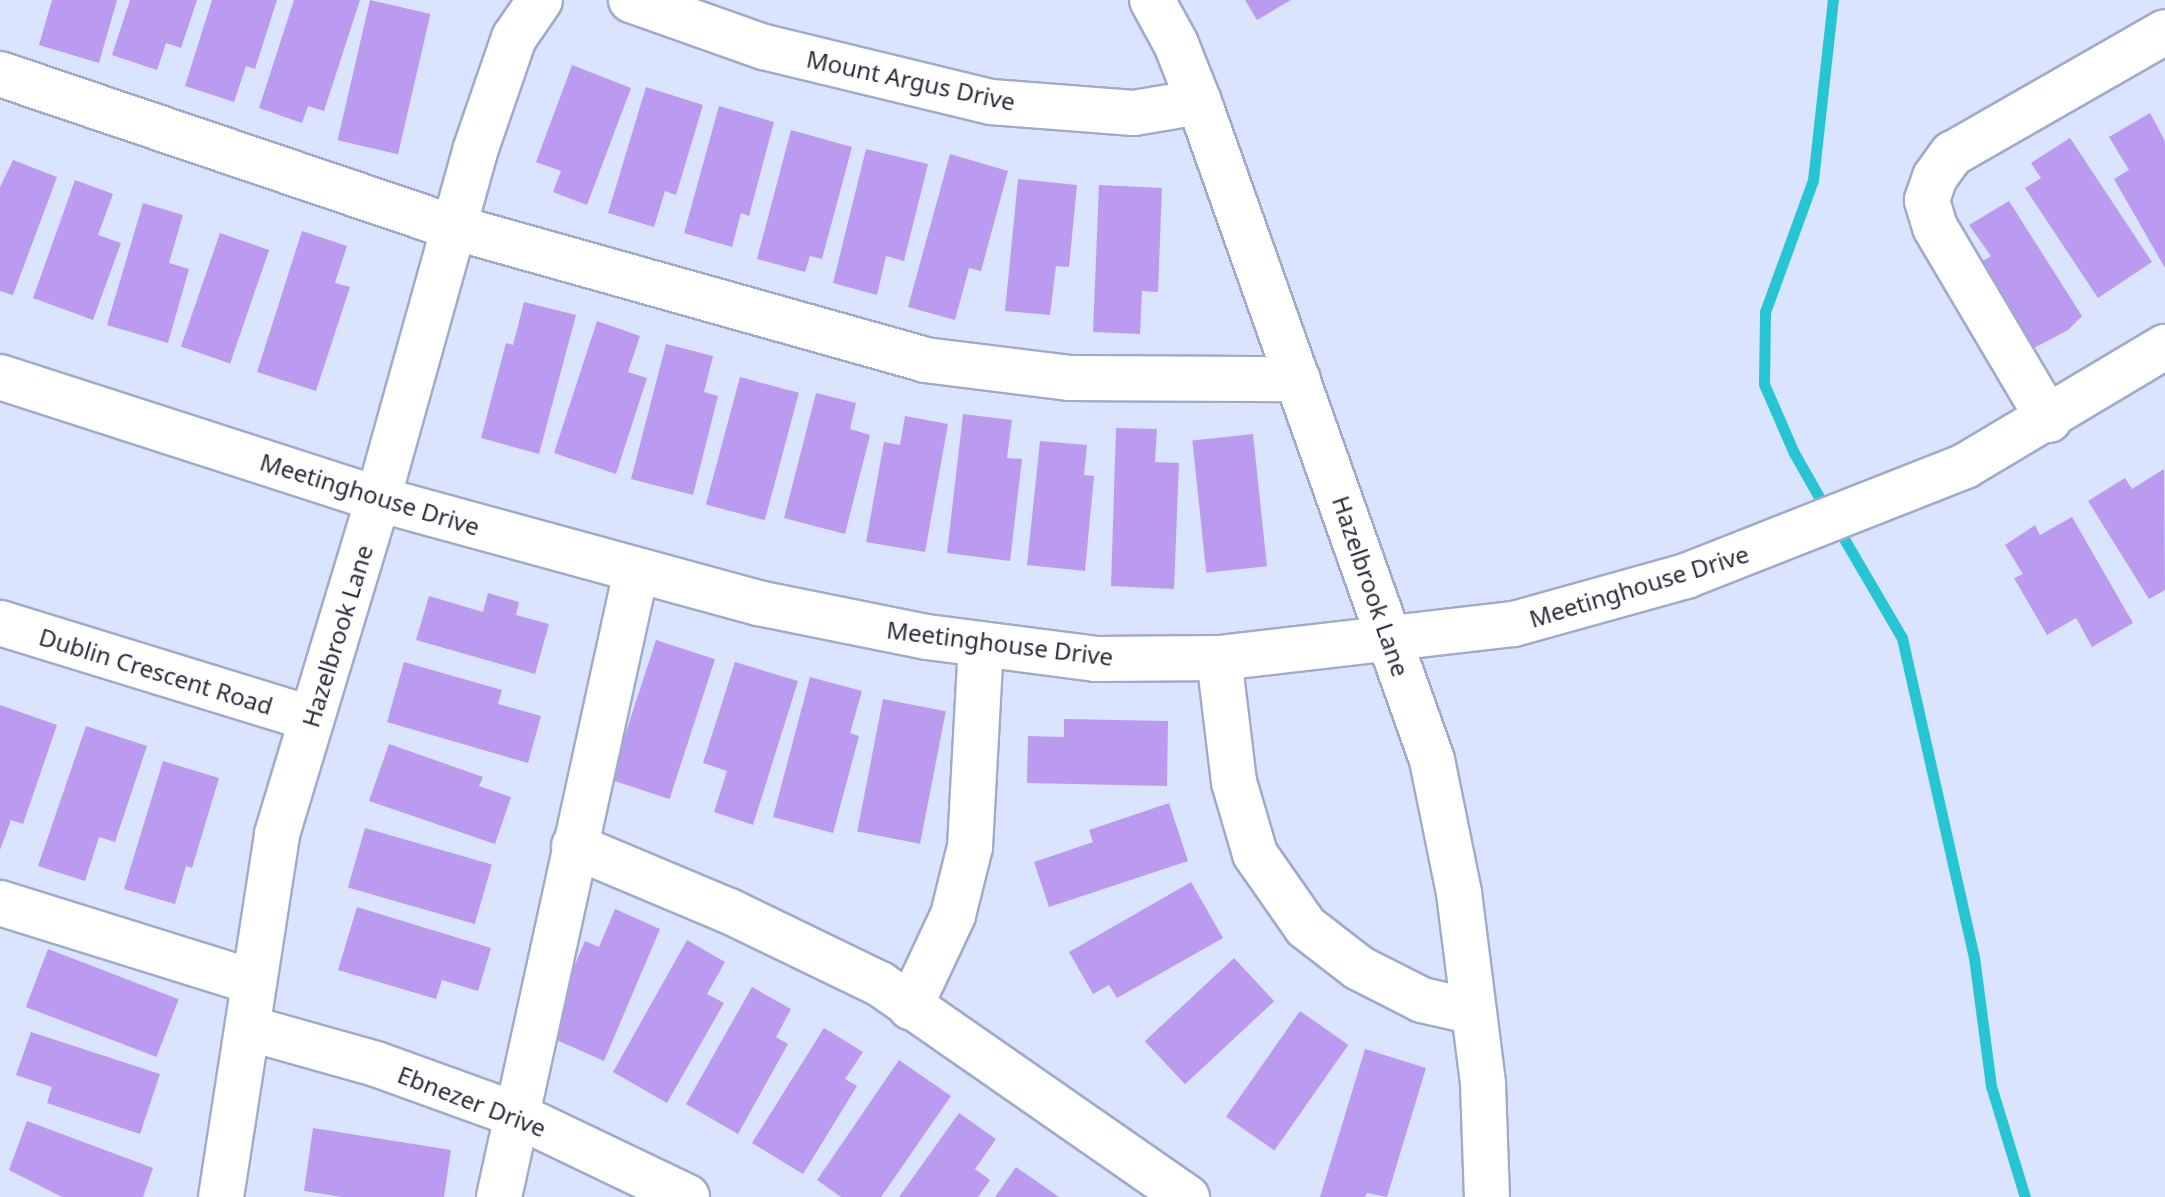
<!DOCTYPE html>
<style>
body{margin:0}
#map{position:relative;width:2165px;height:1197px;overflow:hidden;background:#dae4ff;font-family:"Noto Sans",sans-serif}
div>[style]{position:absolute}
.stream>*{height:11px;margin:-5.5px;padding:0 5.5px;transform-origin:5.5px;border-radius:5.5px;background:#27c5d4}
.building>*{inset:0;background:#bb9bef;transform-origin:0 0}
.roads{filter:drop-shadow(2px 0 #a0abcb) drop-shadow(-2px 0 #a0abcb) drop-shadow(0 2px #a0abcb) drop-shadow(0 -2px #a0abcb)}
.minor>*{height:44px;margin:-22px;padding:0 22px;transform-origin:22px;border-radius:22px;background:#fff}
span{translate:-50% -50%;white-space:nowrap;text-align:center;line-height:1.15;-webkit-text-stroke:6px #fff;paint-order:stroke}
.street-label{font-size:24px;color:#292e3a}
</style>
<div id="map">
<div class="stream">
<i style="left:1827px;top:511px;width:67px;rotate:-119.6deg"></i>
<i style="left:1794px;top:453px;width:75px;rotate:-113.5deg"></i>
<i style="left:1764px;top:384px;width:72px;rotate:-89.2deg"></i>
<i style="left:1765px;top:312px;width:140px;rotate:-70deg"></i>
<i style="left:1813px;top:180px;width:181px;rotate:-83.7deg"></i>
<i style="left:1836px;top:525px;width:131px;rotate:59.7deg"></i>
<i style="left:1902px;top:638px;width:327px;rotate:77.3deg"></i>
<i style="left:1974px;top:957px;width:130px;rotate:82.5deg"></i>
<i style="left:1991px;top:1086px;width:116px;rotate:73deg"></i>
</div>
<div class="building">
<i style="clip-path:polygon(52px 0,117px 0,99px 63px,39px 45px)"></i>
<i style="clip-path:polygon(130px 0,197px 0,181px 48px,166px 43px,157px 70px,112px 55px)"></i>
<i style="clip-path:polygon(212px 0,277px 0,255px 69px,246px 66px,234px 102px,185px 86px)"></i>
<i style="clip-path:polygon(294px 0,360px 0,324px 111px,308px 106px,302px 123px,259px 108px)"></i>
<i style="left:370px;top:0;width:62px;height:144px;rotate:13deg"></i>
<i style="clip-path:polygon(1245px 0,1291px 0,1257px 20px)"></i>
<i style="clip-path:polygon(572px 65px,631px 88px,587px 205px,553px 192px,561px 171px,536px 162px)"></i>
<i style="clip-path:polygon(646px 87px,703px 105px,676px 195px,665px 191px,654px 227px,608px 213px)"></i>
<i style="clip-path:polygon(719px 106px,774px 122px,749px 216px,741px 213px,732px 247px,684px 233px)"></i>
<i style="clip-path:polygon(2150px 113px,2165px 141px,2165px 268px,2114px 179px,2129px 170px,2109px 137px)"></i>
<i style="clip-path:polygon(791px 130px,852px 147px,822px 259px,810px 256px,805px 272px,757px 259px)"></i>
<i style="clip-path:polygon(2070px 138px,2152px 262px,2098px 298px,2025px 188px,2041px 178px,2031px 163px)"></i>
<i style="clip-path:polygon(866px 149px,928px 164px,904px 261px,886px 256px,877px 295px,833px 283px)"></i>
<i style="clip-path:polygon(950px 154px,1008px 171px,981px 271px,969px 268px,955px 320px,908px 307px)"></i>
<i style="clip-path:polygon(13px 160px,57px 177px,13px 295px,0 291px,0 187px)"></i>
<i style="clip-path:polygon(1018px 179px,1077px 185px,1069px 267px,1056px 266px,1050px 315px,1005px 311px)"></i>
<i style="clip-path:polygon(75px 180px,113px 194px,98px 235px,121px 243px,93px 320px,33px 298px)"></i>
<i style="clip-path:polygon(1099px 185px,1162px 188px,1158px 292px,1142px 291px,1140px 334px,1093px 332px)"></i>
<i style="clip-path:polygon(2009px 201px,2082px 316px,2068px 330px,2028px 351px,1976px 265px,1991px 256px,1969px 225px)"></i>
<i style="clip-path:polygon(143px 203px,183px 215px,169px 263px,189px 269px,168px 343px,107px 325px)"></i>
<i style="clip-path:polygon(302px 231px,347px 246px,335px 283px,350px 287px,316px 391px,257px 372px)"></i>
<i style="left:220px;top:233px;width:52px;height:120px;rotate:19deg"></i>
<i style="clip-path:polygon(524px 302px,576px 315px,539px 454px,481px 438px,506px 343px,513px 345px)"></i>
<i style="clip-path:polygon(597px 321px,640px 336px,628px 372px,647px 378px,616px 474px,554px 453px)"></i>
<i style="clip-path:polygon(666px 344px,713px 356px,704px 392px,718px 396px,693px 495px,631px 479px)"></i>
<i style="left:740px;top:377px;width:61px;height:132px;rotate:15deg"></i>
<i style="clip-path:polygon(816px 393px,856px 403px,850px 429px,870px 435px,845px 534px,784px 518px)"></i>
<i style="clip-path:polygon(963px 414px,1012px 420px,1007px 458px,1022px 459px,1010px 561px,947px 553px)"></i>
<i style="clip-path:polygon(905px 416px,948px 424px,925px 552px,866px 542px,884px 442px,900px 445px)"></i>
<i style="clip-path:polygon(1116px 428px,1157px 429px,1155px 462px,1179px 463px,1174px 589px,1111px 586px)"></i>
<i style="left:1253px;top:434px;width:133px;height:61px;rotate:84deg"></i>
<i style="clip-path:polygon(1040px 441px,1087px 445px,1084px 475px,1094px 476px,1085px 571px,1027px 565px)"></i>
<i style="clip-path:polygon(2164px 469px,2165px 590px,2149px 599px,2088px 501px,2125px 478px,2132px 489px)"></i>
<i style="clip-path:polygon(2072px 517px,2133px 623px,2092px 647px,2076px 618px,2047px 635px,2014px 578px,2023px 574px,2005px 545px,2035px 525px,2040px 535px)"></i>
<i style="clip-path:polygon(488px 593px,519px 602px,516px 615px,549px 624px,535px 674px,416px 640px,429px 596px,483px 612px)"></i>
<i style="left:656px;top:640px;width:62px;height:147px;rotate:18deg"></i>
<i style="clip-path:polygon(404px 662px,502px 690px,498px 704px,541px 716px,528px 763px,387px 722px)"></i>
<i style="clip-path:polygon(735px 662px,798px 681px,753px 825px,714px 812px,727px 771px,703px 763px)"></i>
<i style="clip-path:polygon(810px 677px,862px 691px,850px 733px,859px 736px,833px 833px,773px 817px)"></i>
<i style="left:883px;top:699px;width:64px;height:135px;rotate:11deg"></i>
<i style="clip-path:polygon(0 705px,57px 725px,23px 824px,11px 820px,0 850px)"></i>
<i style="clip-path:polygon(1064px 719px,1168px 721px,1167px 786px,1027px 783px,1028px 736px,1064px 737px)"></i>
<i style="clip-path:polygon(86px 726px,147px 746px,115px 842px,99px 837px,85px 881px,38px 866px)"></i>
<i style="clip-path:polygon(389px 744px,483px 777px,479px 786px,511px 797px,495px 844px,369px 801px)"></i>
<i style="clip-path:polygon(163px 761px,219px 778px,192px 868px,186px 866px,175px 904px,124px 889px)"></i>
<i style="clip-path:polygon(1169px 803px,1188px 861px,1049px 907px,1034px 862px,1093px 842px,1089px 830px)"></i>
<i style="left:365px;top:828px;width:132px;height:62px;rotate:16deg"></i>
<i style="clip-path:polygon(1191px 882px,1223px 938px,1117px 998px,1109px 985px,1093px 994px,1069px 952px)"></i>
<i style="clip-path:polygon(357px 907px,491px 948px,478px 991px,442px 980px,436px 999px,338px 970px)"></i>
<i style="clip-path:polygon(615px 909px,660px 929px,604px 1061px,545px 1035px,585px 941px,599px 947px)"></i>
<i style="clip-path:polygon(687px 940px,725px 962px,707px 994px,724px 1003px,667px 1103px,613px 1072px)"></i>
<i style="left:48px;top:949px;width:140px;height:62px;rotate:21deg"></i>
<i style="left:1234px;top:958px;width:59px;height:122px;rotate:47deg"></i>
<i style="clip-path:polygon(752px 987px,791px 1009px,776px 1037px,788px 1044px,738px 1134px,686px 1104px)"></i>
<i style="left:1300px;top:1011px;width:59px;height:129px;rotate:35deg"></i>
<i style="clip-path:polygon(824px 1028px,863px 1052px,845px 1079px,857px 1086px,803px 1174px,752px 1143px)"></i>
<i style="clip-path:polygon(31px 1032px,160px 1074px,140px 1134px,47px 1103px,52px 1087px,16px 1075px)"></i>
<i style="clip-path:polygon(1365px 1049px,1426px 1068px,1387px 1197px,1367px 1193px,1365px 1197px,1320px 1197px)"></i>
<i style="clip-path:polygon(899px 1060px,951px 1096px,881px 1197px,841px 1197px,817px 1180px)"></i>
<i style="clip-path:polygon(959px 1113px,996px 1139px,975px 1169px,990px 1180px,978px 1197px,899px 1197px)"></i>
<i style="clip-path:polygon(27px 1121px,153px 1168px,143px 1197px,62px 1197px,9px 1170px)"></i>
<i style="clip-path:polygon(313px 1128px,451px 1150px,444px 1197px,342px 1197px,304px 1191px)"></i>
<i style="clip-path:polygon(1016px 1167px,1059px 1197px,995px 1197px)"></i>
</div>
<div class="roads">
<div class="minor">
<i style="left:631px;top:0;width:141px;rotate:19.5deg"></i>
<i style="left:764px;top:47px;width:234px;rotate:13.6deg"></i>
<i style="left:991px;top:102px;width:143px;rotate:4.4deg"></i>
<i style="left:1134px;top:113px;width:66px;rotate:-9.6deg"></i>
<i style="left:1152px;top:0;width:50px;rotate:61.4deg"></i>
<i style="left:1176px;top:44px;width:62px;rotate:68.4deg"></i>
<i style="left:1199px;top:102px;width:698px;rotate:70.5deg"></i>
<i style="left:1432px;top:760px;width:136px;rotate:78.5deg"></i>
<i style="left:1459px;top:893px;width:193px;rotate:82.8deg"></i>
<i style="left:1483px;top:1084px;width:113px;rotate:88deg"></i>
<i style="left:0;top:74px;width:478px;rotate:18.7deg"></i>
<i style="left:453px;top:227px;width:490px;rotate:15.7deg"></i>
<i style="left:925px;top:360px;width:145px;rotate:7.1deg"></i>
<i style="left:1069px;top:378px;width:229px;rotate:0.3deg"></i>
<i style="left:0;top:377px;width:397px;rotate:17.9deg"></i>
<i style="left:378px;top:499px;width:394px;rotate:15.3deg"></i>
<i style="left:758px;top:603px;width:172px;rotate:11.4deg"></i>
<i style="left:927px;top:637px;width:170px;rotate:7.4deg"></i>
<i style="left:1096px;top:659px;width:123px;rotate:-0.5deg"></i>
<i style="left:1219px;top:658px;width:297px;rotate:-6.6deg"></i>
<i style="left:1514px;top:624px;width:179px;rotate:-15.6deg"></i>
<i style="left:1686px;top:576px;width:300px;rotate:-21.5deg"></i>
<i style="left:1965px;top:466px;width:233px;rotate:-30.8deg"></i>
<i style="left:2049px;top:420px;width:224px;rotate:-120.6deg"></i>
<i style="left:1935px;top:227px;width:28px;rotate:-107deg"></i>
<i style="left:1927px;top:200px;width:24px;rotate:-71deg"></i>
<i style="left:1935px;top:177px;width:29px;rotate:-54deg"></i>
<i style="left:1952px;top:154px;width:245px;rotate:-29.8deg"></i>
<i style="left:0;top:623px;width:326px;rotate:17.1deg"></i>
<i style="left:1219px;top:658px;width:125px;rotate:83.1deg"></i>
<i style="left:1234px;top:782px;width:75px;rotate:73.7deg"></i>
<i style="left:1255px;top:854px;width:89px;rotate:55.1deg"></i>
<i style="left:1306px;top:927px;width:67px;rotate:37.7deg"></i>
<i style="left:1359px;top:968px;width:71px;rotate:26.9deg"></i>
<i style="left:1422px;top:1000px;width:53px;rotate:13deg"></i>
<i style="left:574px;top:846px;width:168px;rotate:22.8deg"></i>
<i style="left:729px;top:911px;width:168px;rotate:25.8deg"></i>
<i style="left:880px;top:984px;width:374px;rotate:34.8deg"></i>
<i style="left:0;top:903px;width:266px;rotate:17.3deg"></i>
<i style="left:910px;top:1007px;width:102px;rotate:-64.9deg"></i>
<i style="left:953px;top:915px;width:70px;rotate:-76deg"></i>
<i style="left:970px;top:847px;width:203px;rotate:-86.9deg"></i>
<i style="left:248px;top:1028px;width:133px;rotate:15.7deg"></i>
<i style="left:376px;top:1064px;width:147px;rotate:19.9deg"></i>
<i style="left:514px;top:1114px;width:192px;rotate:25.6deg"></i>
<i style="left:221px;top:1197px;width:367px;rotate:-81.2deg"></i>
<i style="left:277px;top:834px;width:350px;rotate:-73.2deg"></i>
<i style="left:378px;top:499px;width:361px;rotate:-74.4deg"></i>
<i style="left:475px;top:151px;width:120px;rotate:-71deg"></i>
<i style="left:514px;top:38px;width:46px;rotate:-55.6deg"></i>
<i style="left:499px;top:1197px;width:640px;rotate:-77.64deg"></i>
</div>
</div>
<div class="street-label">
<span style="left:911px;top:80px;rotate:12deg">Mount Argus Drive</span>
<span style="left:370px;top:494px;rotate:17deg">Meetinghouse Drive</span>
<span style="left:1371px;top:586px;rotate:71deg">Hazelbrook Lane</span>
<span style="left:1639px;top:586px;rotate:-17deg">Meetinghouse Drive</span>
<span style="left:337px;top:636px;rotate:-73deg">Hazelbrook Lane</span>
<span style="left:1000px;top:643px;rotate:7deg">Meetinghouse Drive</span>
<span style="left:156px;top:671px;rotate:17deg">Dublin Crescent Road</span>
<span style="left:472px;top:1101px;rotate:21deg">Ebnezer Drive</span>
</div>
</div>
